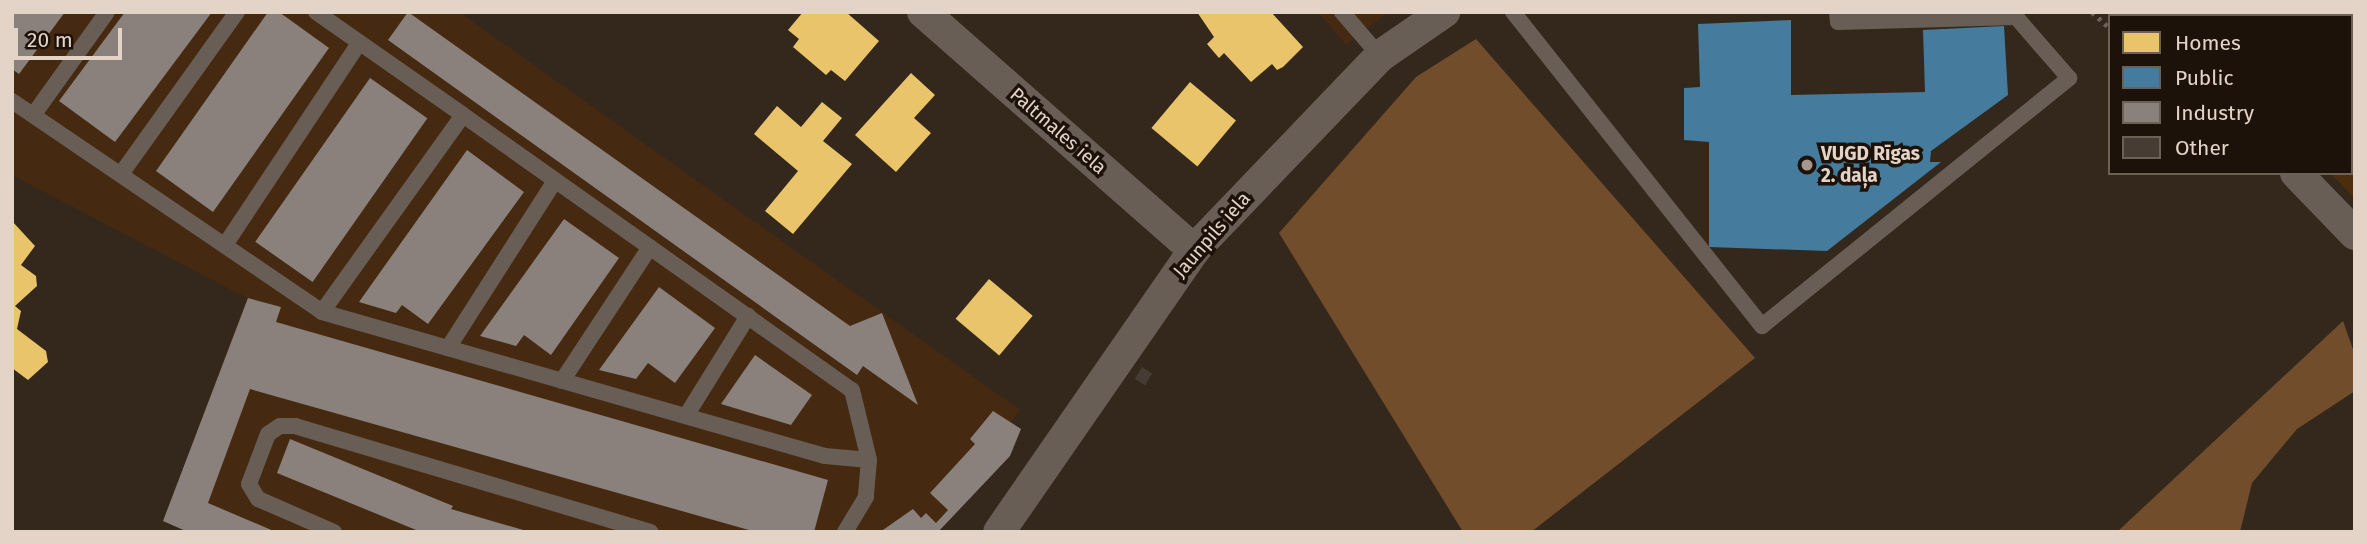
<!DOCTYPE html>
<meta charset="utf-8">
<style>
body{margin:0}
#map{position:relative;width:2367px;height:544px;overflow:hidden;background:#34271c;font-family:"Fira Sans",sans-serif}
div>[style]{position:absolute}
.built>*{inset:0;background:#452a11}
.green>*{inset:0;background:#4c2d0c}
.forest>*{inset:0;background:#724d2b}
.homes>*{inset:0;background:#e9c46a;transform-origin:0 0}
.public>*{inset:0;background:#457b9d}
.industry>*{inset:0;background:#8a817c;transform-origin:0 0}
.building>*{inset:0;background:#473c33;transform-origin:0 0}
.path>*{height:4.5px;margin-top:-2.25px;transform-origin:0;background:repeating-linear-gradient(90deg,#6a6058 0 3.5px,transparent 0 8.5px)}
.lane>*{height:16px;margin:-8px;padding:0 8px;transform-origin:8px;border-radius:8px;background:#695e55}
.street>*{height:32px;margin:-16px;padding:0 16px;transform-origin:16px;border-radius:16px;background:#695e55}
.dots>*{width:19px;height:19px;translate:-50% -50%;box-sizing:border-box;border:4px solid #1d1209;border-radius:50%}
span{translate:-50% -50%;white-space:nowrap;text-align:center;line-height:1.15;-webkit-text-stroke:7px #1d1209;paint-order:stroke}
.street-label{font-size:19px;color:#e4d4c8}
.poi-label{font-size:19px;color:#e4d4c8;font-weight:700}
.left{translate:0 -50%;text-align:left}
.frame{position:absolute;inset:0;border:14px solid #e4d4c8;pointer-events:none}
.legend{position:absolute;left:2108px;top:14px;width:245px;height:161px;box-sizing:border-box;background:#1d1209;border:2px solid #6d6055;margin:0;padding:9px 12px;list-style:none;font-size:21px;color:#e4d4c8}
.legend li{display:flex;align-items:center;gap:14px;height:35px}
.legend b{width:35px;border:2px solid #6d6055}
.scale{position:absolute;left:14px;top:28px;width:108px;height:32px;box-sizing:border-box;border:4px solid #e4d4c8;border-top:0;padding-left:9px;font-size:21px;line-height:24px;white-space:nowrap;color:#e4d4c8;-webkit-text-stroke:5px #1d1209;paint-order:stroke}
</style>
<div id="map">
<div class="built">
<i style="clip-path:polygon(12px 12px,459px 12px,1020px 410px,1011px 422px,1021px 429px,1010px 456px,938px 532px,188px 532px,163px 521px,247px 298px,12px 175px)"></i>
<i style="clip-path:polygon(1318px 12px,1389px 12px,1346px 45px)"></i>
</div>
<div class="green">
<i style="clip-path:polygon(2351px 29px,2355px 29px,2355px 199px,2330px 173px,2351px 173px)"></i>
</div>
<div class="forest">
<i style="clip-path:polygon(1476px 39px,1755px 358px,1531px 532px,1463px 532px,1279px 233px,1416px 77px)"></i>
<i style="clip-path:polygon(2343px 321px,2355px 355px,2355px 391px,2297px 429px,2252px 483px,2240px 532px,2117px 532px)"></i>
</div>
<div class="homes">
<i style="clip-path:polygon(803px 12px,846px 12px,879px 41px,845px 81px,831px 70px,826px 75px,793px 47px,799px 39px,788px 30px)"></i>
<i style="clip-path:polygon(1197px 12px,1271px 12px,1303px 47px,1283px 67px,1277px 70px,1272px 64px,1251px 82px,1224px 53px,1219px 58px,1207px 44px,1214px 37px)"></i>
<i style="clip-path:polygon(911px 73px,935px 95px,914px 118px,931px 133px,896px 172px,855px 135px)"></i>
<i style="left:1190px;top:82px;width:60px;height:60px;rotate:40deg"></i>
<i style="clip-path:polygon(822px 102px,842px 118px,823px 141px,852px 164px,793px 234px,765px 211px,798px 171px,754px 134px,777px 106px,801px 127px)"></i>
<i style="clip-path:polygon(12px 221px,35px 246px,21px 265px,36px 276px,37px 286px,15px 306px,21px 311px,17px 329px,46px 351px,48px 362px,28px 380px,12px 368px)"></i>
<i style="left:989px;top:279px;width:57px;height:52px;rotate:40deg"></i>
</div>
<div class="public">
<i style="clip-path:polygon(1791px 20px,1791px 95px,1925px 92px,1923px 30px,2004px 26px,2008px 95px,1931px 151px,1930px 162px,1941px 162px,1827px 251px,1709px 247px,1709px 142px,1684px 140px,1684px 88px,1700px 87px,1698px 24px)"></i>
</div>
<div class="industry">
<i style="clip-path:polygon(12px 12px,65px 12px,19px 74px,12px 69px)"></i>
<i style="clip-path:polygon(125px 12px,212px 12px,115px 142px,59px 101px)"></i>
<i style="clip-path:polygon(268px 12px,279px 12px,329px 48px,213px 212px,156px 171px)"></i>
<i style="clip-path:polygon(408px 12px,850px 326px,882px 313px,918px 405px,863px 366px,857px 375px,388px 40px)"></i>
<i style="left:370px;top:78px;width:70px;height:200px;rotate:35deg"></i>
<i style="clip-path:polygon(467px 150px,524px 192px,428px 324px,402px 305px,396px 313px,359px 302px)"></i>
<i style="clip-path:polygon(564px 219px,619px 258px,551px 355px,524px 335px,516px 346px,480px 336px)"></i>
<i style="clip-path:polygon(659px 287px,715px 328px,675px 383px,648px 363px,636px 379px,599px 370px)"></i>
<i style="clip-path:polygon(248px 298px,281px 307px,276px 322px,828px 480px,814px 532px,756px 532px,250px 389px,208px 503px,276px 532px,188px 532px,163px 521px)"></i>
<i style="clip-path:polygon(755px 355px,812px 395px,791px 425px,721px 404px)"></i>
<i style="clip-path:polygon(993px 411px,1021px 429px,1010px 456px,938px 532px,880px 532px,913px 509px,921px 518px,926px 513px,936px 523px,948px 510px,930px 493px,975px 444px,970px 439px)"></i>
<i style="clip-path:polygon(290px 439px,453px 506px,451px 509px,530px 532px,421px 532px,277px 473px)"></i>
</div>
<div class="building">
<i style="left:1142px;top:367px;width:12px;height:14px;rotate:31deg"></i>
</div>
<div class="path">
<i style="left:2092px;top:12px;width:24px;rotate:42deg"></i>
</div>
<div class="lane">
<i style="left:316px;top:12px;width:179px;rotate:35deg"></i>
<i style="left:1342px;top:12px;width:58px;rotate:49.2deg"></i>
<i style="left:1513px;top:12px;width:401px;rotate:51.6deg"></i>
<i style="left:1762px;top:326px;width:395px;rotate:-38.9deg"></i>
<i style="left:2069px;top:78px;width:81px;rotate:-131deg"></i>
<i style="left:2016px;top:17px;width:178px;rotate:178.4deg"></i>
<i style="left:1838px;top:22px;width:10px;rotate:-96deg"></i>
<i style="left:12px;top:101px;width:375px;rotate:34.2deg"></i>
<i style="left:322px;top:312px;width:523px;rotate:15.98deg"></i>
<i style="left:825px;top:456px;width:44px;rotate:5.2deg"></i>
<i style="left:34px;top:114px;width:125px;rotate:-54.4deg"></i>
<i style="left:121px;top:174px;width:199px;rotate:-54.4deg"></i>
<i style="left:225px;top:245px;width:242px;rotate:-56.4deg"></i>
<i style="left:322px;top:312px;width:242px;rotate:-54.4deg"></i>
<i style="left:463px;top:115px;width:476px;rotate:35.3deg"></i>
<i style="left:852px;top:390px;width:72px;rotate:76.3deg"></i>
<i style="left:869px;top:460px;width:37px;rotate:95deg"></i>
<i style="left:866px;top:497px;width:41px;rotate:121deg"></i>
<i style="left:448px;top:348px;width:198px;rotate:-57.4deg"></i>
<i style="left:562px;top:381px;width:160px;rotate:-56.7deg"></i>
<i style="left:686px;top:416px;width:118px;rotate:-58.2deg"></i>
<i style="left:334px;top:532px;width:83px;rotate:-156.5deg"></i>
<i style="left:258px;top:499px;width:17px;rotate:-121deg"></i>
<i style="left:249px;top:484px;width:53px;rotate:-69.2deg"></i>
<i style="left:268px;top:434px;width:14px;rotate:-34deg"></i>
<i style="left:280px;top:426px;width:15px"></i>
<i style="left:295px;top:426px;width:371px;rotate:16.6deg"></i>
</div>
<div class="street">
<i style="left:923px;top:12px;width:361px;rotate:41.3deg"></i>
<i style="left:2144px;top:12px;width:4px;rotate:63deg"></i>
<i style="left:2296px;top:173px;width:85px;rotate:46deg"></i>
<i style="left:999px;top:532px;width:343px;rotate:-55.3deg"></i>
<i style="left:1194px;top:250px;width:269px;rotate:-46.2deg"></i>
<i style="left:1380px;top:56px;width:78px;rotate:-34.5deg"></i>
</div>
<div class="dots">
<i style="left:1807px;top:165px;background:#a6978c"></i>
</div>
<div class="street-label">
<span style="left:1058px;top:131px;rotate:41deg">Paltmales iela</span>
<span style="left:1212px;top:235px;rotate:-49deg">Jaunpils iela</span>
</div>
<div class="poi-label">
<span class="left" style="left:1821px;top:165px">VUGD Rīgas<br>2. daļa</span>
</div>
<div class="frame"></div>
<ul class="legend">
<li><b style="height:19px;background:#e9c46a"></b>Homes</li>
<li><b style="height:19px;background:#457b9d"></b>Public</li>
<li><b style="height:19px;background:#8a817c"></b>Industry</li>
<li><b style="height:19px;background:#473c33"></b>Other</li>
</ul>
<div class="scale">20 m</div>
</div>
